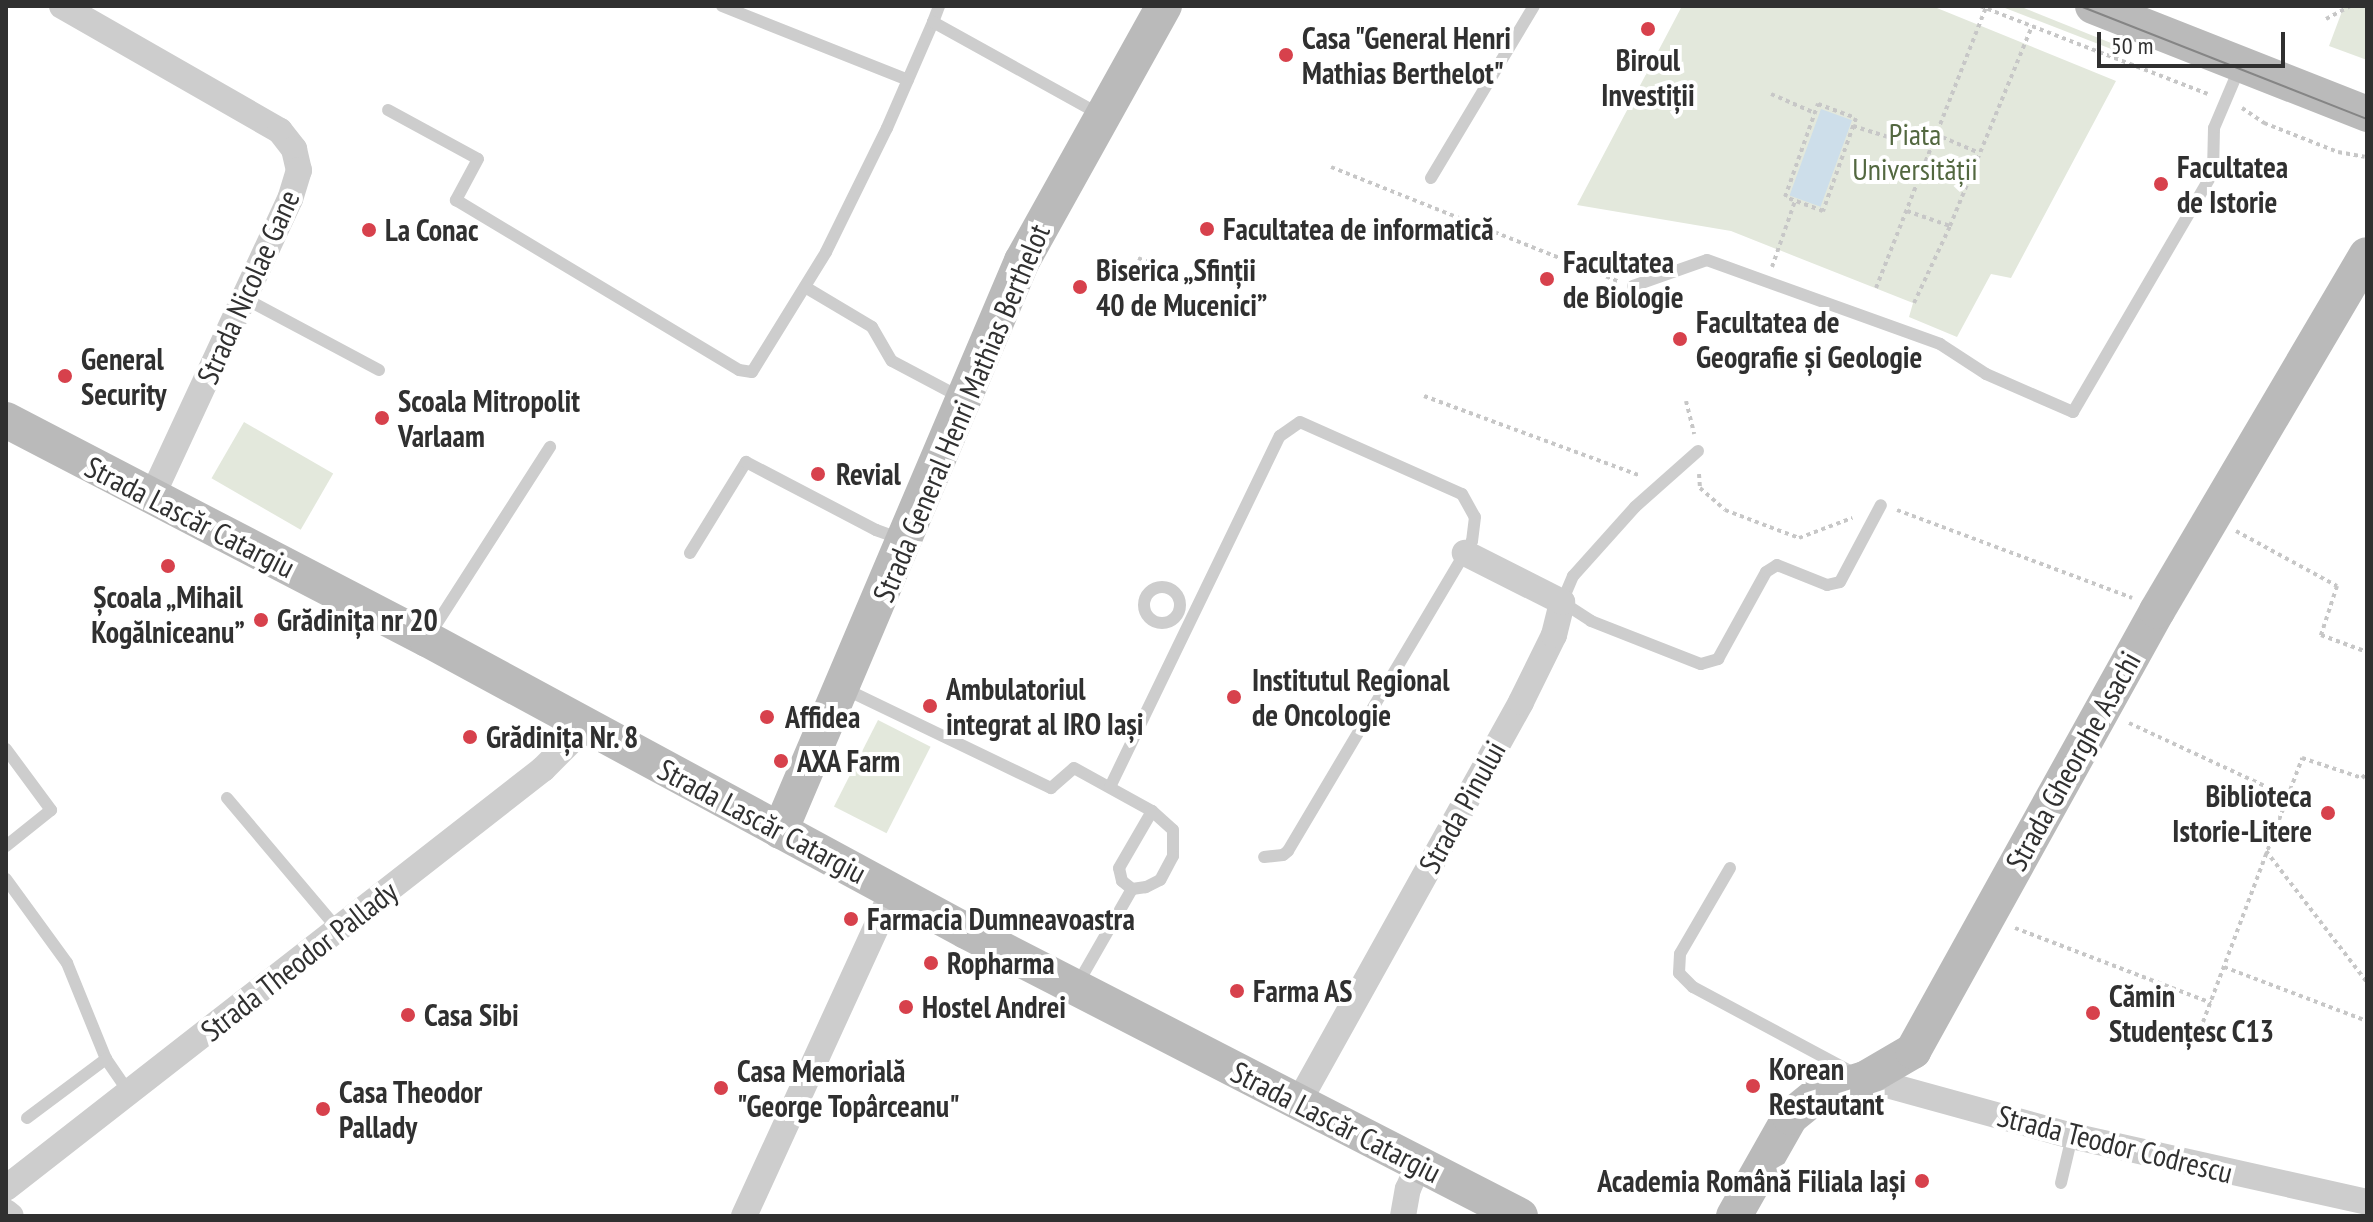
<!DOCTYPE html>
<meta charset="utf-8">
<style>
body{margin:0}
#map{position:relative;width:2373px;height:1222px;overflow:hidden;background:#fff;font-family:"PT Sans Narrow",sans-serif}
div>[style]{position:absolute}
.green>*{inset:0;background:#e3e8dc;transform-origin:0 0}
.water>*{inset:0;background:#cddeea;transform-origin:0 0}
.path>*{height:4px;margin-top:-2px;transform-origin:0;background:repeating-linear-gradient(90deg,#c7c7c7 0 4px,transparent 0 8px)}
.lane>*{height:12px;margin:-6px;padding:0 6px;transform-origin:6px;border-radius:6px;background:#cdcdcd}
.lane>.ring{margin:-6px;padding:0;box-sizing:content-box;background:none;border:12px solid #cdcdcd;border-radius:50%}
.street>*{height:26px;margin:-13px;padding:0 13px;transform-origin:13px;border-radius:13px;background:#cdcdcd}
.secondary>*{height:36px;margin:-18px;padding:0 18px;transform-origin:18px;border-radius:18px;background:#bababa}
.tram>*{height:2px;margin:-1px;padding:0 1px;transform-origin:1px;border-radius:1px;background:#858585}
.dots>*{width:22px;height:22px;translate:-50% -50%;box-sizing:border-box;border:4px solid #fff;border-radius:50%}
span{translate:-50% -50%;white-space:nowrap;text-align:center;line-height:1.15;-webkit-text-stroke:8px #fff;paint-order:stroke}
.poi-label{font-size:30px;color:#303030;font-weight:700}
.left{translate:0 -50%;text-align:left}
.right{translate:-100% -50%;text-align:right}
.park-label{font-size:30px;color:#536840}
.street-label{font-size:30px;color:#303030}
.frame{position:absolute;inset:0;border:8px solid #303030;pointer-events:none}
.scale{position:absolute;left:2097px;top:32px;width:188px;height:36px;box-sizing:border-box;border:4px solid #303030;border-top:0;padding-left:10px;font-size:24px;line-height:28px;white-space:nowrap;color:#303030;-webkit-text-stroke:6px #fff;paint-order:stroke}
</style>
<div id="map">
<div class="green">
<i style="clip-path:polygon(1682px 6px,1932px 6px,2116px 81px,2011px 278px,1991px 274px,1957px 337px,1909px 317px,1913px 303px,1731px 231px,1577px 205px)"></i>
<i style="clip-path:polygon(2000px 6px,2019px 6px,2121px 47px,2119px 52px)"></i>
<i style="clip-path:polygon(2344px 6px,2367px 6px,2367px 60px,2329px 46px)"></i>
<i style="left:244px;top:422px;width:103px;height:65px;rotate:30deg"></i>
<i style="left:878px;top:720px;width:59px;height:97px;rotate:27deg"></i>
</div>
<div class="water">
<i style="left:1821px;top:109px;width:33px;height:92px;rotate:20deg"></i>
</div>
<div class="path">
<i style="left:1980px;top:6px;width:244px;rotate:21.1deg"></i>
<i style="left:2326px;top:19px;width:27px;rotate:-28deg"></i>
<i style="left:1771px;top:94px;width:48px;rotate:23.4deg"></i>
<i style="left:1818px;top:104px;width:40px;rotate:20.2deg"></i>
<i style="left:1856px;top:118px;width:99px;rotate:109.5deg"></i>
<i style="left:1823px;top:211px;width:40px;rotate:-159.8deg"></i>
<i style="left:1785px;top:197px;width:99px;rotate:-70.5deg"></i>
<i style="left:2242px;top:108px;width:27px;rotate:34deg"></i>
<i style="left:2264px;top:123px;width:79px;rotate:21.4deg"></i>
<i style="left:2338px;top:152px;width:27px;rotate:10deg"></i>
<i style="left:1853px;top:126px;width:47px;rotate:17.3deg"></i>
<i style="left:1935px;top:134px;width:46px;rotate:23.2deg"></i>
<i style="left:1331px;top:167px;width:309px;rotate:21.7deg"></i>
<i style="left:1907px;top:211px;width:46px;rotate:19.2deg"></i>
<i style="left:1138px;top:258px;width:31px;rotate:21deg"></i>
<i style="left:1772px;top:267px;width:70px;rotate:-70.8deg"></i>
<i style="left:1876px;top:288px;width:301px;rotate:-68.6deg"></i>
<i style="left:1914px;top:303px;width:85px;rotate:-64.9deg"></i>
<i style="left:1950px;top:226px;width:216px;rotate:-67.7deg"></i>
<i style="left:1424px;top:396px;width:231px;rotate:20.2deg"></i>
<i style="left:1686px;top:401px;width:34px;rotate:76deg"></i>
<i style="left:1699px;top:474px;width:14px;rotate:86deg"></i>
<i style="left:1700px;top:488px;width:33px;rotate:41deg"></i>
<i style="left:1725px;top:510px;width:79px;rotate:20.7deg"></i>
<i style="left:1799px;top:538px;width:57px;rotate:-20.7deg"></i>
<i style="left:1897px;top:510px;width:251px;rotate:20.5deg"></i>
<i style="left:2236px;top:531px;width:115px;rotate:28.6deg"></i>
<i style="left:2337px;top:586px;width:52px;rotate:108.1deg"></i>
<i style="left:2321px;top:635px;width:49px;rotate:20.3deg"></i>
<i style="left:2129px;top:723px;width:173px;rotate:24.9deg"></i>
<i style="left:2266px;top:851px;width:165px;rotate:52.4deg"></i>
<i style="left:2015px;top:928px;width:210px;rotate:20.9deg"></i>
<i style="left:2224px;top:967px;width:153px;rotate:20.7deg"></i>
<i style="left:2203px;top:1022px;width:282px;rotate:-69.4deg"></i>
<i style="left:2302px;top:758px;width:63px;rotate:18.4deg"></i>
<i style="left:2362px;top:778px;width:7px;rotate:-45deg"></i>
</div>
<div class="lane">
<i style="left:722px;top:6px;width:200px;rotate:21.7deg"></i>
<i style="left:933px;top:22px;width:17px;rotate:-69deg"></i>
<i style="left:388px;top:110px;width:102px;rotate:28.6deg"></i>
<i style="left:478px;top:159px;width:47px;rotate:118.2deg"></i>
<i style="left:456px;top:200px;width:330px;rotate:31deg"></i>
<i style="left:739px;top:370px;width:13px;rotate:9deg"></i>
<i style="left:752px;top:372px;width:141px;rotate:-58.3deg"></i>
<i style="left:826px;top:252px;width:138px;rotate:-63.8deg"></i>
<i style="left:887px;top:128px;width:116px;rotate:-66.5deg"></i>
<i style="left:933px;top:22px;width:192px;rotate:29deg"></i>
<i style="left:1431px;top:178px;width:200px;rotate:-59.1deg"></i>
<i style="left:1633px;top:286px;width:78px;rotate:-19.4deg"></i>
<i style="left:1707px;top:260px;width:248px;rotate:19.8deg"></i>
<i style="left:1940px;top:344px;width:55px;rotate:33.1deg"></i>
<i style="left:1986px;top:374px;width:95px;rotate:23.6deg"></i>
<i style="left:2073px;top:412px;width:278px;rotate:-59.7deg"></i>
<i style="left:2213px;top:172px;width:44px;rotate:-88.7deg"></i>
<i style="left:2214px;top:128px;width:64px;rotate:-67deg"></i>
<i style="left:805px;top:287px;width:78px;rotate:30.8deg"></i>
<i style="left:872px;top:327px;width:39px;rotate:60deg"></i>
<i style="left:892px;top:361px;width:79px;rotate:27.9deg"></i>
<i style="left:244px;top:298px;width:153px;rotate:28.1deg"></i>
<i style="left:1698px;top:451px;width:84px;rotate:138.4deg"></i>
<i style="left:1635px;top:507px;width:93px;rotate:131.9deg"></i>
<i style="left:1573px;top:576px;width:28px;rotate:113deg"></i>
<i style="left:1562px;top:602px;width:35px;rotate:33deg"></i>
<i style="left:1591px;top:621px;width:118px;rotate:21.4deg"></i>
<i style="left:1701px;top:664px;width:18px;rotate:-16deg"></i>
<i style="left:1718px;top:659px;width:99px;rotate:-61.1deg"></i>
<i style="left:1766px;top:572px;width:13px;rotate:-32deg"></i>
<i style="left:1777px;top:565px;width:54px;rotate:21.8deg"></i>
<i style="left:1827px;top:585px;width:13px;rotate:-13deg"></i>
<i style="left:1840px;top:582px;width:87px;rotate:-62deg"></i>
<i style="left:690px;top:553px;width:107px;rotate:-58.4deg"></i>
<i style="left:746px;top:462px;width:147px;rotate:27.6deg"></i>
<i style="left:876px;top:530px;width:27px;rotate:20deg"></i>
<i class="ring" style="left:1144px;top:587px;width:24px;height:24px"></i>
<i style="left:428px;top:637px;width:226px;rotate:-57.3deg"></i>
<i style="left:843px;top:688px;width:231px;rotate:25.7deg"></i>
<i style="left:1051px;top:788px;width:30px;rotate:-41deg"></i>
<i style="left:1074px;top:768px;width:89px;rotate:28.9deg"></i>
<i style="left:1152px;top:811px;width:28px;rotate:42deg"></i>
<i style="left:1173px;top:830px;width:26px;rotate:90deg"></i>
<i style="left:1173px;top:856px;width:27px;rotate:118deg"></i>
<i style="left:1160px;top:880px;width:16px;rotate:153deg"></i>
<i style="left:1146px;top:887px;width:14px;rotate:172deg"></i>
<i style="left:1132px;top:889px;width:111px;rotate:119.8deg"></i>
<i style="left:6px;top:749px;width:76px;rotate:53.6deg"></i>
<i style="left:51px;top:810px;width:58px;rotate:141.3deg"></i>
<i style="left:1110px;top:787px;width:390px;rotate:-64.2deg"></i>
<i style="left:1280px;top:436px;width:24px;rotate:-35deg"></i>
<i style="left:1300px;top:422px;width:177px;rotate:24deg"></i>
<i style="left:1462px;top:494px;width:26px;rotate:61deg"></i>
<i style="left:1475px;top:517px;width:24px;rotate:97deg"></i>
<i style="left:1472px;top:541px;width:360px;rotate:120.7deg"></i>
<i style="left:1288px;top:851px;width:6px;rotate:141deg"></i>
<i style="left:1283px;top:855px;width:19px;rotate:174deg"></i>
<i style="left:227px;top:798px;width:170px;rotate:49.8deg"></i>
<i style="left:1730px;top:868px;width:99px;rotate:120.2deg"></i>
<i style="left:1680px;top:954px;width:19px;rotate:93deg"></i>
<i style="left:1679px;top:973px;width:20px;rotate:45deg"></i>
<i style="left:1693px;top:987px;width:186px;rotate:28.2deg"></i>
<i style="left:6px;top:879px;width:104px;rotate:54deg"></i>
<i style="left:67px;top:963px;width:104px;rotate:67.9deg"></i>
<i style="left:106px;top:1059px;width:42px;rotate:55.6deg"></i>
<i style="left:1132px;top:889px;width:13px;rotate:-141deg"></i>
<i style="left:1122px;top:881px;width:13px;rotate:-103deg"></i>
<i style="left:1119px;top:868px;width:66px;rotate:-59.9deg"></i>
<i style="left:27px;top:1118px;width:99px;rotate:-36.8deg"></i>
<i style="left:2061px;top:1183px;width:48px;rotate:-76.8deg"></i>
</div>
<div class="street">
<i style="left:62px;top:6px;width:251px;rotate:29.8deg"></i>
<i style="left:280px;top:131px;width:23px;rotate:52deg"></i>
<i style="left:294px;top:149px;width:22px;rotate:77deg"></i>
<i style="left:299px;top:170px;width:30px;rotate:107deg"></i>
<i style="left:290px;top:199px;width:330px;rotate:114.9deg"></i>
<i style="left:1865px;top:1079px;width:215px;rotate:15.4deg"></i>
<i style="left:2072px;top:1136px;width:302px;rotate:12.6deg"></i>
<i style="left:1298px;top:1103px;width:459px;rotate:-60.9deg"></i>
<i style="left:1521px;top:702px;width:75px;rotate:-63.8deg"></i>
<i style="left:1554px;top:635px;width:34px;rotate:-76deg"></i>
<i style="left:1562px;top:602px;width:109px;rotate:-153.2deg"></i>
<i style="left:6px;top:1188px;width:681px;rotate:-37.96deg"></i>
<i style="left:543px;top:769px;width:59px;rotate:-45deg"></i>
<i style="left:6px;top:1212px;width:6px;rotate:39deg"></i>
<i style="left:744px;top:1216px;width:356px;rotate:-65.4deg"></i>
<i style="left:1403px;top:1216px;width:27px;rotate:-80deg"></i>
<i style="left:1408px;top:1189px;width:27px;rotate:-66deg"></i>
</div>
<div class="secondary">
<i style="left:2093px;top:6px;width:295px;rotate:21.5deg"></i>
<i style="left:6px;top:420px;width:475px;rotate:27.5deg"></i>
<i style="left:427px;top:639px;width:613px;rotate:28.45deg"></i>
<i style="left:966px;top:931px;width:623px;rotate:27.22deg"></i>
<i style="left:780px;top:831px;width:619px;rotate:-67deg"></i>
<i style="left:1022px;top:261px;width:292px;rotate:-60.9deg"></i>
<i style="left:1734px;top:1216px;width:114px;rotate:-60.5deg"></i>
<i style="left:1790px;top:1117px;width:38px;rotate:-39deg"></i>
<i style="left:1820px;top:1093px;width:47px;rotate:-17.3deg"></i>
<i style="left:1865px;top:1079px;width:56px;rotate:-30.3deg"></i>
<i style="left:1913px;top:1051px;width:503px;rotate:-60.99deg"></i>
<i style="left:2157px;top:611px;width:413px;rotate:-59.5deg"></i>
</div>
<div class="tram">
<i style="left:2080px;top:6px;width:308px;rotate:21.5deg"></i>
</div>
<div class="dots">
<i style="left:1648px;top:29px;background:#d7414c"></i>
<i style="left:1286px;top:55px;background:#d7414c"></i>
<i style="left:2161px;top:184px;background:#d7414c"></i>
<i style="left:1207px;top:229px;background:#d7414c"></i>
<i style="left:369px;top:230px;background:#d7414c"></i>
<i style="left:1547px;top:279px;background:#d7414c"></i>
<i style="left:1080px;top:287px;background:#d7414c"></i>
<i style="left:1680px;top:339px;background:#d7414c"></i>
<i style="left:65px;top:376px;background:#d7414c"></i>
<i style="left:382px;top:418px;background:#d7414c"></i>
<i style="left:818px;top:474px;background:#d7414c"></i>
<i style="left:168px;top:566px;background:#d7414c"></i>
<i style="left:261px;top:620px;background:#d7414c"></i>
<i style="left:1234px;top:697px;background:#d7414c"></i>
<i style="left:930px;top:706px;background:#d7414c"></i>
<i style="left:767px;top:717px;background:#d7414c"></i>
<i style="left:470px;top:737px;background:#d7414c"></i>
<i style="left:781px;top:761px;background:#d7414c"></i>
<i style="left:2328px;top:813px;background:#d7414c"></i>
<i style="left:851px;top:919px;background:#d7414c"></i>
<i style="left:931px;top:963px;background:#d7414c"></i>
<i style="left:1237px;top:991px;background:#d7414c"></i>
<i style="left:906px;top:1007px;background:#d7414c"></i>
<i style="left:2093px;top:1013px;background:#d7414c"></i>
<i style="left:408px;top:1015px;background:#d7414c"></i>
<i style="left:1753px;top:1086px;background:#d7414c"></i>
<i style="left:721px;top:1088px;background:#d7414c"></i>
<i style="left:323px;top:1109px;background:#d7414c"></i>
<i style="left:1922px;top:1181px;background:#d7414c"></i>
</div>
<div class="poi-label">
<span class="left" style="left:1302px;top:55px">Casa "General Henri<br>Mathias Berthelot"</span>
<span style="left:1648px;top:77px">Biroul<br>Investiții</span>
<span class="left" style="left:2177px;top:184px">Facultatea<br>de Istorie</span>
<span class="left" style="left:1223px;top:229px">Facultatea de informatică</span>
<span class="left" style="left:385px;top:230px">La Conac</span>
<span class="left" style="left:1563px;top:279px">Facultatea<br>de Biologie</span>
<span class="left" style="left:1096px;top:287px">Biserica „Sfinții<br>40 de Mucenici”</span>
<span class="left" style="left:1696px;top:339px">Facultatea de<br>Geografie și Geologie</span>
<span class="left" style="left:81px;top:376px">General<br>Security</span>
<span class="left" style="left:398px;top:418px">Scoala Mitropolit<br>Varlaam</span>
<span class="left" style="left:836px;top:474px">Revial</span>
<span style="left:168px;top:614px">Școala „Mihail<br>Kogălniceanu”</span>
<span class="left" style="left:277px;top:620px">Grădinița nr 20</span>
<span class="left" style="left:1252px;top:697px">Institutul Regional<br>de Oncologie</span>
<span class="left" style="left:946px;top:706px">Ambulatoriul<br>integrat al IRO Iași</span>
<span class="left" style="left:785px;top:717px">Affidea</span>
<span class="left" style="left:486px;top:737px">Grădinița Nr. 8</span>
<span class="left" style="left:797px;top:761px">AXA Farm</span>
<span class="right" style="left:2312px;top:813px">Biblioteca<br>Istorie-Litere</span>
<span class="left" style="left:867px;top:919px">Farmacia Dumneavoastra</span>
<span class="left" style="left:947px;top:963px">Ropharma</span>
<span class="left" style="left:1253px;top:991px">Farma AS</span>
<span class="left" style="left:2109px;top:1013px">Cămin<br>Studențesc C13</span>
<span class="left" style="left:922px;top:1007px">Hostel Andrei</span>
<span class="left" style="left:424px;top:1015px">Casa Sibi</span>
<span class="left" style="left:1769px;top:1086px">Korean<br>Restautant</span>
<span class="left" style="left:737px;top:1088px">Casa Memorială<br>"George Topârceanu"</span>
<span class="left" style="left:339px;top:1109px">Casa Theodor<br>Pallady</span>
<span class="right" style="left:1906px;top:1181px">Academia Română Filiala Iași</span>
</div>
<div class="park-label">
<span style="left:1915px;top:151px">Piata<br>Universității</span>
</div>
<div class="street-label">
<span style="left:248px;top:287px;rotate:-66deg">Strada Nicolae Gane</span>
<span style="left:961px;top:413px;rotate:-67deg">Strada General Henri Mathias Berthelot</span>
<span style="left:190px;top:517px;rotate:27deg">Strada Lascăr Catargiu</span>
<span style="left:2073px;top:761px;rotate:-61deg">Strada Gheorghe Asachi</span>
<span style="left:1462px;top:807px;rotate:-61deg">Strada Pinului</span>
<span style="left:762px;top:821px;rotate:28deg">Strada Lascăr Catargiu</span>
<span style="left:299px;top:961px;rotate:-38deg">Strada Theodor Pallady</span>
<span style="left:1336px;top:1122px;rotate:27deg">Strada Lascăr Catargiu</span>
<span style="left:2115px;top:1144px;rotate:14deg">Strada Teodor Codrescu</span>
</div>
<div class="frame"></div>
<div class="scale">50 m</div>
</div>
